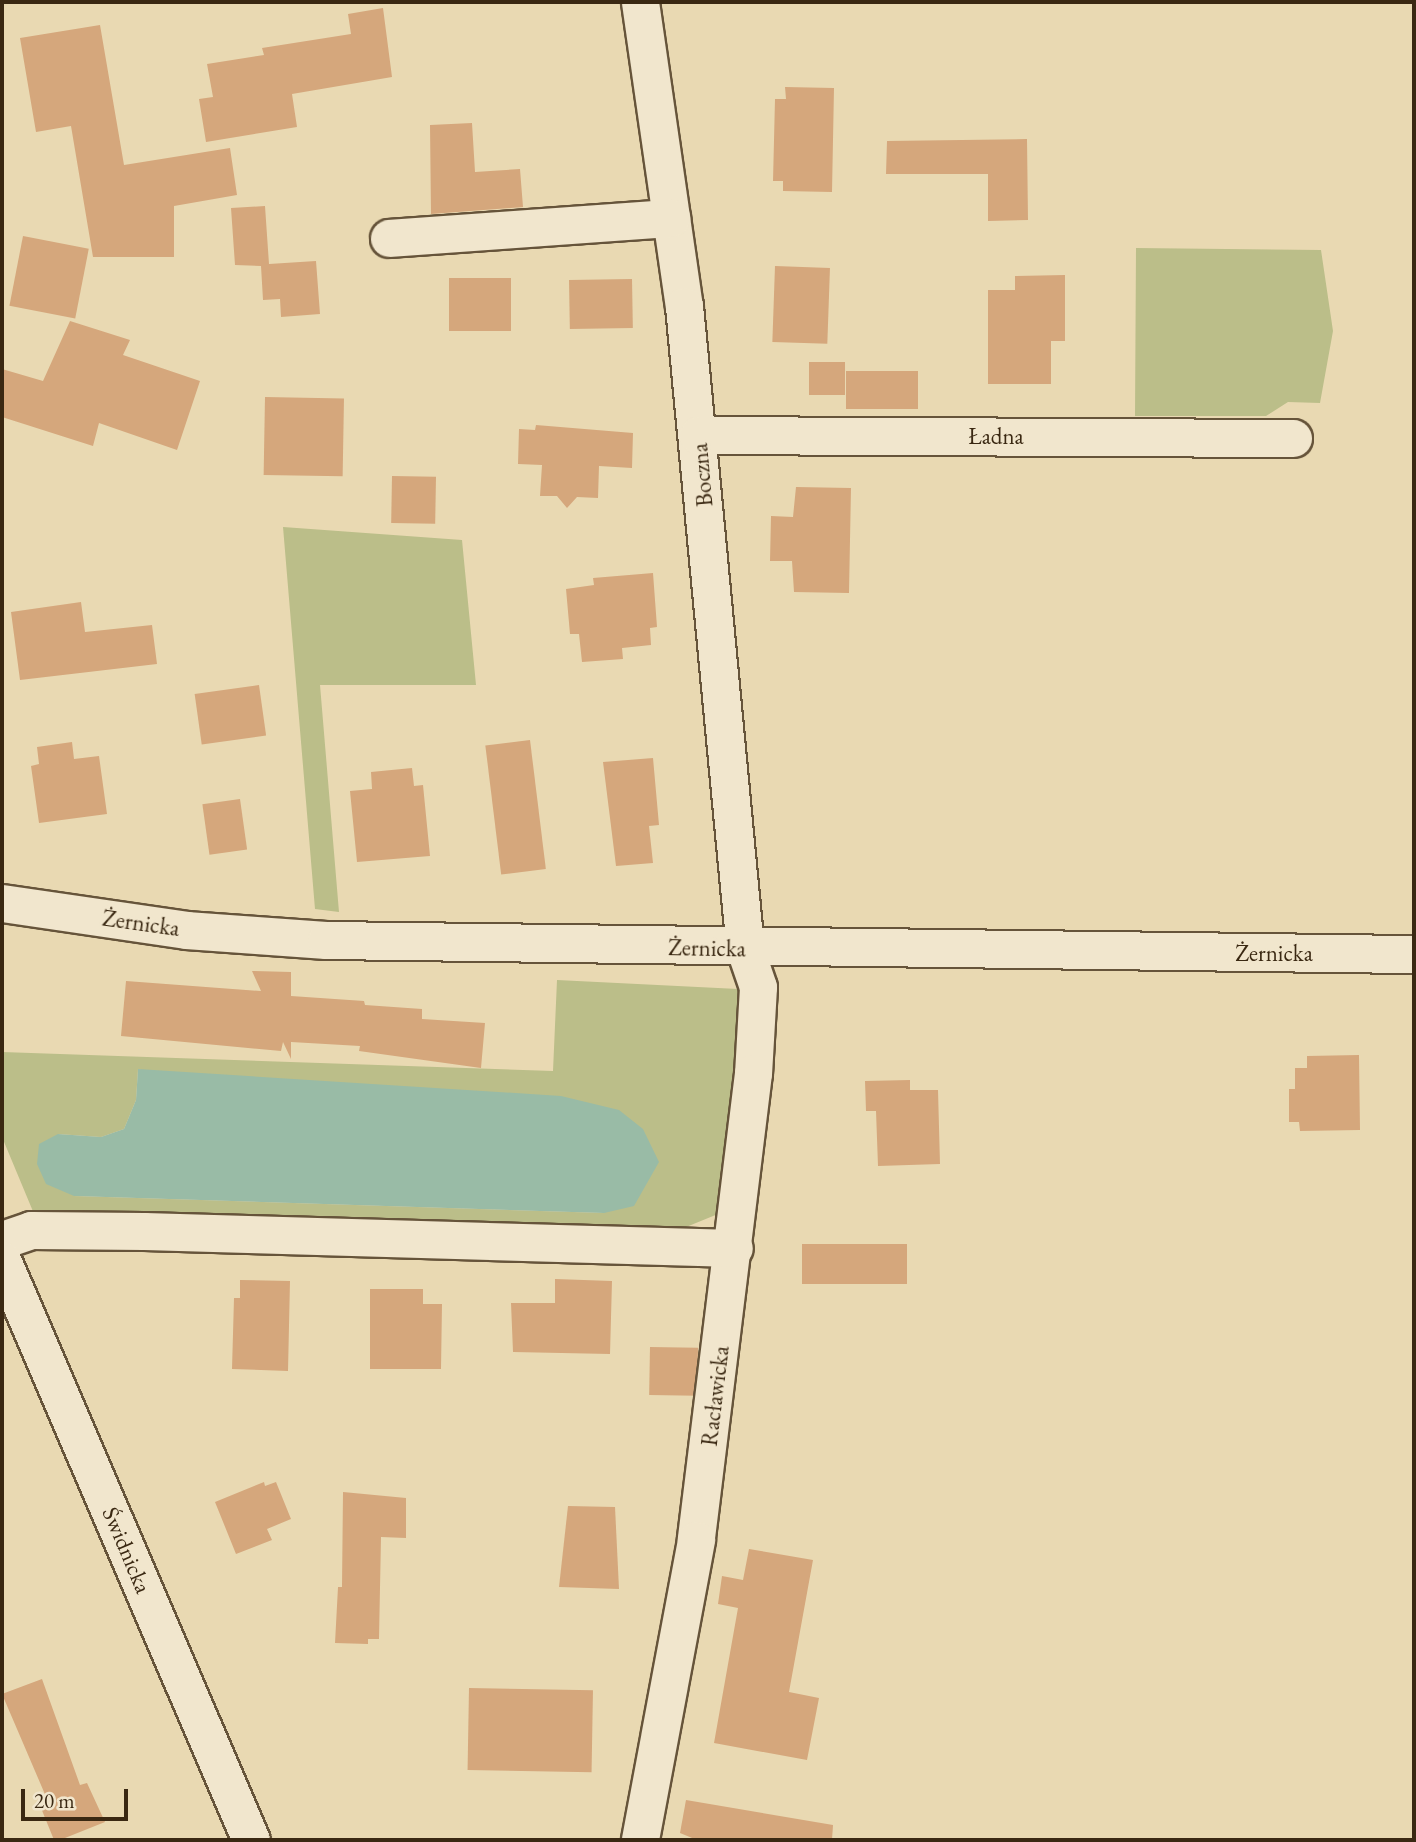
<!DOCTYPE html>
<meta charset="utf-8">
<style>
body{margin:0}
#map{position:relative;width:1416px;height:1842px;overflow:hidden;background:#e9d9b2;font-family:"EB Garamond",serif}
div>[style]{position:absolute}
.green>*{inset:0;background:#bbbe89}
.water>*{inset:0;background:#99bba6}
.building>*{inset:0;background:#d5a77c;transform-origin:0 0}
.roads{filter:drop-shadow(2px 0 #66543a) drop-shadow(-2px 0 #66543a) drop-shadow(0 2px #66543a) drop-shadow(0 -2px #66543a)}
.minor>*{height:37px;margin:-18.5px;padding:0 18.5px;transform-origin:18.5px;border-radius:18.5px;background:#f1e6cd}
span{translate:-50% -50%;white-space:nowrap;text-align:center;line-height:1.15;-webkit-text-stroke:5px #f1e6cd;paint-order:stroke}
.street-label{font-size:23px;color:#3a2812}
.frame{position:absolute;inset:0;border:4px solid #3a2812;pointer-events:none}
.scale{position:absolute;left:21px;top:1789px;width:107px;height:32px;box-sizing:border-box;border:4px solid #3a2812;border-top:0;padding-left:9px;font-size:21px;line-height:24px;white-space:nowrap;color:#3a2812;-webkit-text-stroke:5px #f1e6cd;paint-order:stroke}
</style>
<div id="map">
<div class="green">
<i style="clip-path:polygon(1136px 248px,1321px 250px,1333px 331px,1320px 403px,1288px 402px,1266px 416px,1135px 416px)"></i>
<i style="clip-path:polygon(283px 527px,462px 540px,476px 685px,320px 685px,339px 912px,315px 909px)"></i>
<i style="clip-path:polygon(evenodd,557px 980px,738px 989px,744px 1004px,718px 1214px,669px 1234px,37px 1221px,2px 1137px,2px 1052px,553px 1071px,557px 980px,138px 1069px,604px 1213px,74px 1196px,58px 1134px,101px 1137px,124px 1129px,136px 1100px,138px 1069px)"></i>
</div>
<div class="water">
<i style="clip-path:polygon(138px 1069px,561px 1096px,619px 1110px,643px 1129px,659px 1162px,634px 1206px,604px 1213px,74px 1196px,46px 1184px,37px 1164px,39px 1144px,58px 1134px,101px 1137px,124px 1129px,136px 1100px)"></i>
</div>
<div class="building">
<i style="clip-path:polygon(383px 8px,392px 77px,292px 94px,297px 127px,206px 142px,199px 99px,213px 97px,207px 64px,264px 55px,262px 48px,351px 34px,348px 14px)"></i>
<i style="clip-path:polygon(100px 25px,124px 165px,230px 148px,237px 195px,174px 206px,174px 257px,93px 257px,71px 126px,36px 132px,20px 38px)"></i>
<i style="clip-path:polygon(785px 87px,834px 88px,832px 192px,783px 191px,783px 181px,773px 181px,775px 99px,786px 99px)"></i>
<i style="clip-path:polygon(472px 123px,475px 172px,520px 169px,523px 207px,431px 214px,430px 125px)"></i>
<i style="clip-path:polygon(1027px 139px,1028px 220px,988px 221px,988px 174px,886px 174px,887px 141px)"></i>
<i style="clip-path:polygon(265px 206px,269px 264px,316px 261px,320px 314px,281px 317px,280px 299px,263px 300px,261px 266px,235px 265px,231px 208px)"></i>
<i style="left:23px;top:236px;width:67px;height:71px;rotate:11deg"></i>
<i style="left:775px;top:266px;width:55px;height:76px;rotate:2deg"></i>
<i style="clip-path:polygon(1065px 275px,1065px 341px,1051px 341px,1051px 384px,988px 384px,988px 290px,1015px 290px,1015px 276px)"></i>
<i style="left:449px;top:278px;width:62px;height:53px"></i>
<i style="left:632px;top:279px;width:49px;height:63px;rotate:89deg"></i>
<i style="clip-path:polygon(70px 321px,130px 340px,123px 355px,200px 381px,177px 450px,99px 423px,93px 446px,2px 417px,2px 369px,43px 381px)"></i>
<i style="left:845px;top:362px;width:33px;height:36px;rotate:90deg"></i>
<i style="left:846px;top:371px;width:72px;height:38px"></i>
<i style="left:265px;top:397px;width:79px;height:78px;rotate:1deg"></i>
<i style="clip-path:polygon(536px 425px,633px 433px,632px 468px,599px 466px,598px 498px,577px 497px,567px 508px,557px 496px,540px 496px,542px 465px,518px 464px,519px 429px,535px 430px)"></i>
<i style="left:392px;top:476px;width:44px;height:47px;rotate:1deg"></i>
<i style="clip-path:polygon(796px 487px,851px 488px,849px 593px,794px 592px,792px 561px,770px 561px,771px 516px,793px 517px)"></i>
<i style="clip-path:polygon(653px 573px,657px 627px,650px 628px,651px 645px,622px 648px,623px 659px,582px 662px,579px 634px,570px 634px,566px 589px,594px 585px,593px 578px)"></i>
<i style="clip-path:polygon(81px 602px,85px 632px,152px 625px,157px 664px,20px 680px,11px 612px)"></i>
<i style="left:259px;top:685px;width:51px;height:65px;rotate:82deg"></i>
<i style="left:530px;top:740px;width:130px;height:45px;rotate:83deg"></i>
<i style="clip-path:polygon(72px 742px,74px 759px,99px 756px,107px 814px,39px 823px,31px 766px,39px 764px,37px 747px)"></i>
<i style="clip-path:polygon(653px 758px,659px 825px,649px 826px,653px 863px,616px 866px,603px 762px)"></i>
<i style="clip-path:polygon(412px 768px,414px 786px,423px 785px,430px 856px,357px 862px,350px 791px,372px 789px,371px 772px)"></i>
<i style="left:240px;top:799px;width:51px;height:38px;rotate:82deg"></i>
<i style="clip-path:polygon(252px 971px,291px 972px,291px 996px,364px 1001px,365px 1005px,422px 1009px,422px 1019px,485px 1023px,481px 1068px,359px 1051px,360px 1046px,291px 1042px,291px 1059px,283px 1042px,281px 1051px,121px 1036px,126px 981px,261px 991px)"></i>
<i style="clip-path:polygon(1359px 1055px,1360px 1130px,1300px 1131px,1299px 1122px,1289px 1122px,1289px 1089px,1295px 1089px,1295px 1068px,1307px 1068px,1307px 1056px)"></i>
<i style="clip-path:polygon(910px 1080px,910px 1090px,938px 1090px,940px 1164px,878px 1166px,876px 1111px,866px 1111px,865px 1081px)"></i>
<i style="left:907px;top:1244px;width:40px;height:105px;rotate:90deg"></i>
<i style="clip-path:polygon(555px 1279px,612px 1281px,610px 1354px,513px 1352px,511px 1303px,555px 1303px)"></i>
<i style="clip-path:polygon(240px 1280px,290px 1281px,288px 1371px,232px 1369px,234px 1298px,240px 1298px)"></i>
<i style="clip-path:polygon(370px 1289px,423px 1289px,423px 1304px,442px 1304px,441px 1369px,370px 1369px)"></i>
<i style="left:650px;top:1347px;width:48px;height:48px;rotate:1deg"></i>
<i style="clip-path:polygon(264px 1482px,265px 1486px,276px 1482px,291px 1519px,267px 1529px,272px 1540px,236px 1554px,215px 1502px)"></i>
<i style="clip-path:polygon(343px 1492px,406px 1498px,406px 1538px,381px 1537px,379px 1639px,368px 1639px,368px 1644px,335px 1643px,338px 1587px,342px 1587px)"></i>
<i style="clip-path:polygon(568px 1506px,615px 1507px,619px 1589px,559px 1587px)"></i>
<i style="clip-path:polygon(749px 1549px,813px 1560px,789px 1692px,819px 1698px,807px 1760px,714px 1743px,738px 1608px,718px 1604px,722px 1576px,743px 1580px)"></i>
<i style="clip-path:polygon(42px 1679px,80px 1785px,87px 1783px,105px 1822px,60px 1840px,54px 1840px,39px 1803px,47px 1799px,2px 1694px)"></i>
<i style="left:469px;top:1688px;width:124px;height:82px;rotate:1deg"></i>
<i style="clip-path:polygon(686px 1800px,833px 1825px,832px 1840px,697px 1840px,680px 1833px)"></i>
</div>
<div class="roads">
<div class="minor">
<i style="left:640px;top:2px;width:307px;rotate:81.8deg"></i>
<i style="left:684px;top:306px;width:646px;rotate:84.58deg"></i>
<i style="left:745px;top:949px;width:40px;rotate:71.1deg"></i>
<i style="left:758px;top:987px;width:86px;rotate:93.3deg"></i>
<i style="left:753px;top:1073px;width:470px;rotate:97deg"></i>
<i style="left:696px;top:1540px;width:305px;rotate:100.6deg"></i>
<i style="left:389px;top:238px;width:283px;rotate:-4.1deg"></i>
<i style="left:698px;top:435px;width:595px;rotate:0.29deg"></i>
<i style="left:2px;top:903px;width:186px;rotate:8.3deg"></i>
<i style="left:186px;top:930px;width:140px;rotate:4.1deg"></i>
<i style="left:326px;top:940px;width:1088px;rotate:0.74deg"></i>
<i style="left:2px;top:1240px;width:31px;rotate:-19deg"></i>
<i style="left:31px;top:1230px;width:113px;rotate:0.5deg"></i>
<i style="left:144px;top:1231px;width:590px;rotate:1.65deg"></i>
<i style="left:2px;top:1260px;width:631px;rotate:66.77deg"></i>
</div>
</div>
<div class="street-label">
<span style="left:996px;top:436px">Ładna</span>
<span style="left:702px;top:475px;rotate:-95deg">Boczna</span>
<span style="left:141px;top:923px;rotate:8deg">Żernicka</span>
<span style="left:707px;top:948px;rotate:1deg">Żernicka</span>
<span style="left:1274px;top:953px">Żernicka</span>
<span style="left:715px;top:1396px;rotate:-83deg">Racławicka</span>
<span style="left:127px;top:1550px;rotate:67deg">Świdnicka</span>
</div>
<div class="frame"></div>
<div class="scale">20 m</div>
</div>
